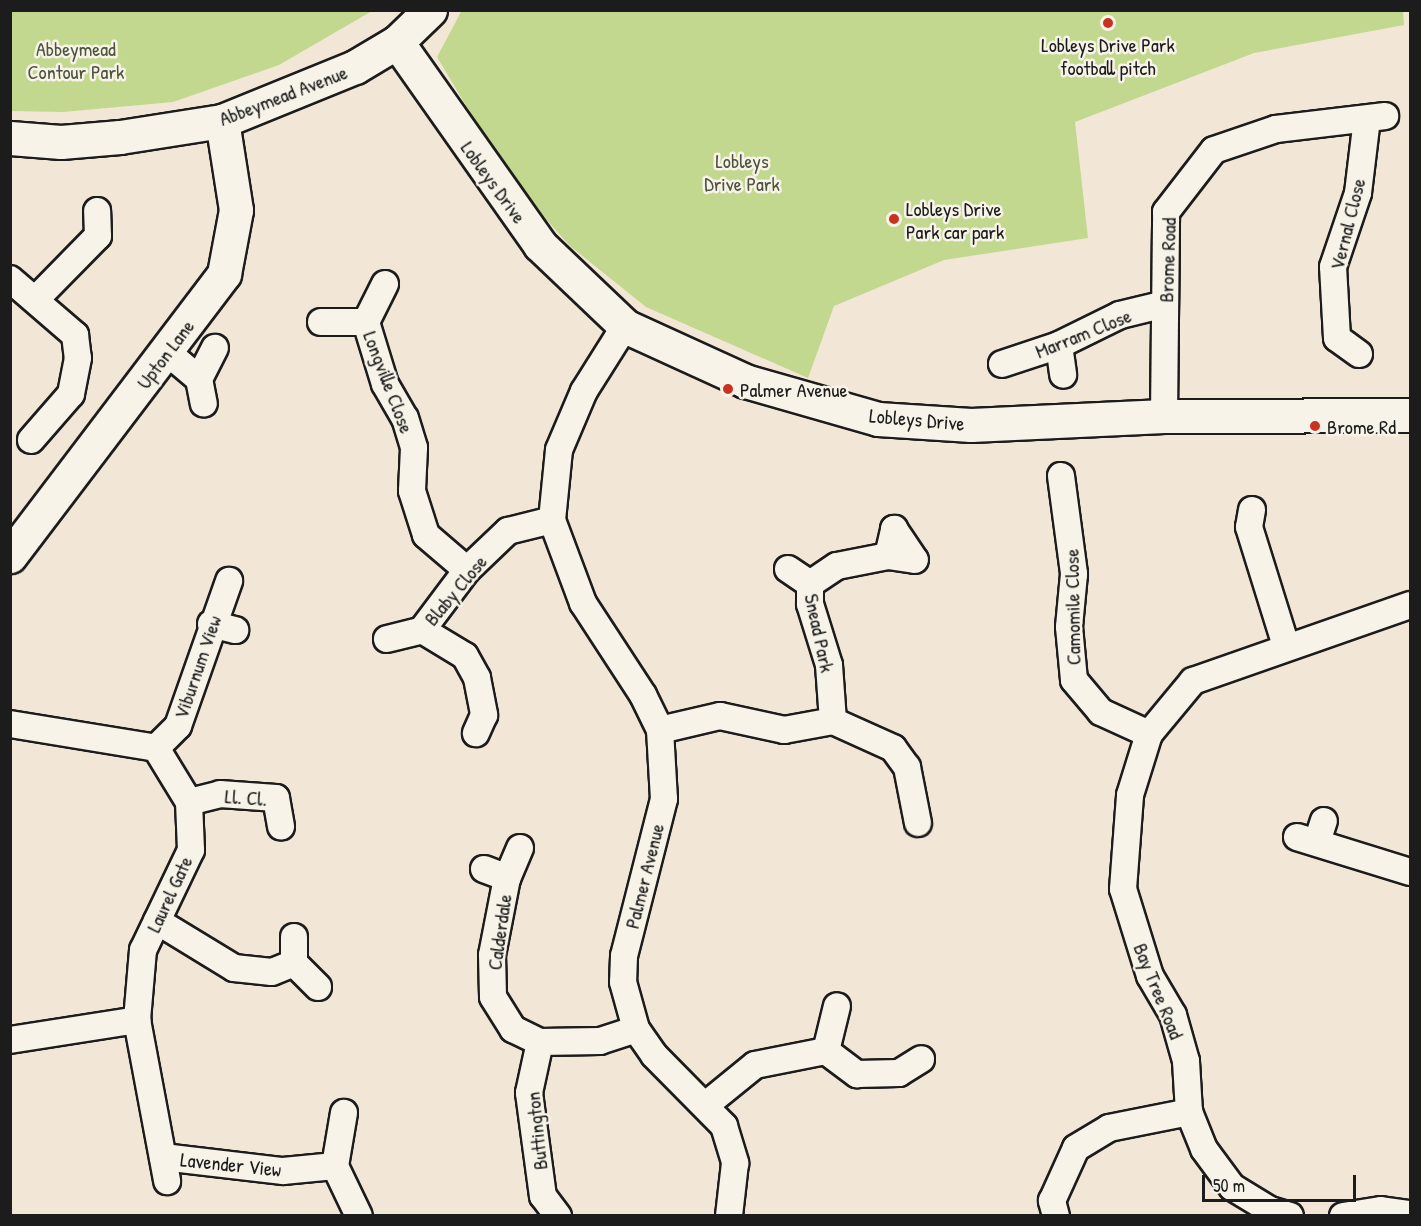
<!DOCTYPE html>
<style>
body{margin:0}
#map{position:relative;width:1421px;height:1226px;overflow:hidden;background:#f2e6d7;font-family:"Patrick Hand",sans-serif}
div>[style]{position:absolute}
.green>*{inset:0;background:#c2d88e}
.roads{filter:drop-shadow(2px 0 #1c1c1c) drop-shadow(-2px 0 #1c1c1c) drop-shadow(0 2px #1c1c1c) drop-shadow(0 -2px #1c1c1c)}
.street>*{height:26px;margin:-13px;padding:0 13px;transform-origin:13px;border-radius:13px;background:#f7f3e8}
.secondary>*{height:33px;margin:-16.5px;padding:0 16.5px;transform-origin:16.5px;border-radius:16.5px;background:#f7f3e8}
.dots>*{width:16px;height:16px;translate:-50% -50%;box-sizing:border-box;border:3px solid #f7f3e8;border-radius:50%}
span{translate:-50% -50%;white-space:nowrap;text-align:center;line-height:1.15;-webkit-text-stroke:5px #f7f3e8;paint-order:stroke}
.poi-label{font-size:20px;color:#1c1c1c}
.left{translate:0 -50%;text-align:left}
.park-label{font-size:20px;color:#4e543e}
.street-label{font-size:20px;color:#1c1c1c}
.frame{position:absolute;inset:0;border:12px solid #1c1c1c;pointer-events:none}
.scale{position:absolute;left:1202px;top:1175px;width:154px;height:27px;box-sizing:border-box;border:3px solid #1c1c1c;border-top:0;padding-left:8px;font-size:18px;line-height:21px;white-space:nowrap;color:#1c1c1c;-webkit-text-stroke:4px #f7f3e8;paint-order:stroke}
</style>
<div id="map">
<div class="green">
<i style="clip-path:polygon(11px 10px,372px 10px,372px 11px,279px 65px,173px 102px,63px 112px,11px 111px)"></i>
<i style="clip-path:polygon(462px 10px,1403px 10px,1404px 25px,1254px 53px,1075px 122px,1088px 238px,944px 260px,834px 306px,808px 378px,646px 307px,570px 246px,510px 179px,437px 57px)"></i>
</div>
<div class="roads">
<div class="street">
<i style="left:10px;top:279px;width:86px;rotate:40.7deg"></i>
<i style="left:75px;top:335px;width:23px;rotate:83deg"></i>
<i style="left:78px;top:358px;width:37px;rotate:101deg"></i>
<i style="left:71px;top:394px;width:61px;rotate:131deg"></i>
<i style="left:385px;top:284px;width:42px;rotate:116.6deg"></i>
<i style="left:366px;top:322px;width:65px;rotate:73deg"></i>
<i style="left:385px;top:384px;width:39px;rotate:60deg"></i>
<i style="left:405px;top:418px;width:31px;rotate:73deg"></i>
<i style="left:414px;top:448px;width:43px;rotate:92.7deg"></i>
<i style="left:412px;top:491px;width:46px;rotate:72.3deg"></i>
<i style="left:426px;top:535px;width:54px;rotate:40.5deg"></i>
<i style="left:37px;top:298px;width:87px;rotate:-45.5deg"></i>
<i style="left:98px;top:236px;width:25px;rotate:-92deg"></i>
<i style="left:321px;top:322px;width:45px"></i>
<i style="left:625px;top:326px;width:77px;rotate:122.2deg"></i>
<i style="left:584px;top:391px;width:64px;rotate:113deg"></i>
<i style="left:559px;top:450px;width:70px;rotate:95.7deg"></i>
<i style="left:552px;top:520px;width:89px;rotate:69.5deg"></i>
<i style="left:583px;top:603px;width:110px;rotate:56.9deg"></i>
<i style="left:643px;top:695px;width:39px;rotate:64deg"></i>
<i style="left:660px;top:730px;width:69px;rotate:86.7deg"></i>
<i style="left:664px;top:799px;width:162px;rotate:104.3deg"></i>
<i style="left:624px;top:956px;width:26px;rotate:92deg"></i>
<i style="left:623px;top:982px;width:49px;rotate:74.5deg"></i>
<i style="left:636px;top:1029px;width:32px;rotate:55deg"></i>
<i style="left:654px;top:1055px;width:100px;rotate:45.4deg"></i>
<i style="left:724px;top:1126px;width:39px;rotate:73deg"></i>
<i style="left:735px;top:1163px;width:53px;rotate:96.5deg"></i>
<i style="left:1059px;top:345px;width:30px;rotate:82deg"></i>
<i style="left:167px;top:352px;width:42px;rotate:40.2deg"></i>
<i style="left:199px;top:379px;width:35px;rotate:-63deg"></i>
<i style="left:1359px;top:354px;width:27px;rotate:-144deg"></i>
<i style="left:1337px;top:338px;width:71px;rotate:-93.2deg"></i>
<i style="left:1333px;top:267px;width:78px;rotate:-71.3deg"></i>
<i style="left:1358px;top:193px;width:75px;rotate:-83.1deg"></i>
<i style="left:1002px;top:364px;width:60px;rotate:-18.4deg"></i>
<i style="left:1059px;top:345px;width:68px;rotate:-26.2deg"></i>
<i style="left:1120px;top:315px;width:46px;rotate:-13.7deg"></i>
<i style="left:199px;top:379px;width:25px;rotate:79deg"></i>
<i style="left:1164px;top:416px;width:204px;rotate:-89.4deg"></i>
<i style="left:1166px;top:212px;width:78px;rotate:-52.3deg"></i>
<i style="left:1214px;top:150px;width:65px;rotate:-18.7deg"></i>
<i style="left:1276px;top:129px;width:110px;rotate:-6.8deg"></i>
<i style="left:1061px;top:476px;width:99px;rotate:82.4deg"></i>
<i style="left:1074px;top:574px;width:53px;rotate:95.4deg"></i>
<i style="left:1069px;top:627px;width:53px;rotate:84.6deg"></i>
<i style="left:1074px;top:680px;width:42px;rotate:49.8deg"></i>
<i style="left:1101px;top:712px;width:53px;rotate:24.6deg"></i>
<i style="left:1252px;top:510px;width:17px;rotate:100deg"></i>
<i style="left:1249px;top:527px;width:125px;rotate:72.7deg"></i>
<i style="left:888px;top:556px;width:28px;rotate:-77deg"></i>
<i style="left:894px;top:529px;width:37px;rotate:56deg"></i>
<i style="left:788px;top:569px;width:27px;rotate:34deg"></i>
<i style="left:211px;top:624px;width:25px;rotate:14deg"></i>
<i style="left:422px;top:630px;width:50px;rotate:31.2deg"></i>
<i style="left:465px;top:656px;width:25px;rotate:61deg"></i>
<i style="left:477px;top:678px;width:38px;rotate:79deg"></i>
<i style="left:484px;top:715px;width:20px;rotate:114deg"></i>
<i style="left:387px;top:639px;width:36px;rotate:-14deg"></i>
<i style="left:422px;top:630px;width:75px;rotate:-53.1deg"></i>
<i style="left:467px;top:570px;width:57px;rotate:-43.6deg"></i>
<i style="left:508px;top:531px;width:45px;rotate:-14deg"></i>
<i style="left:833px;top:721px;width:56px;rotate:-94.1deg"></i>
<i style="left:829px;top:665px;width:64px;rotate:-107.3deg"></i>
<i style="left:810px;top:604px;width:20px;rotate:-90deg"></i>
<i style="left:810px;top:584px;width:32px;rotate:-34deg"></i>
<i style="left:837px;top:566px;width:52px;rotate:-11.1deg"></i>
<i style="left:888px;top:556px;width:27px;rotate:8deg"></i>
<i style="left:10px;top:724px;width:148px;rotate:9.3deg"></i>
<i style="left:156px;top:748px;width:63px;rotate:58.6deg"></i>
<i style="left:189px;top:802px;width:48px;rotate:87.6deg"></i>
<i style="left:191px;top:850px;width:111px;rotate:115.6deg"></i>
<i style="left:143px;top:950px;width:70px;rotate:94.9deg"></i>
<i style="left:137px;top:1020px;width:164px;rotate:79.4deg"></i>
<i style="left:660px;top:730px;width:62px;rotate:-13.1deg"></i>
<i style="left:720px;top:716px;width:66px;rotate:12.3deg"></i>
<i style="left:784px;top:730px;width:50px;rotate:-10.4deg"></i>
<i style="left:833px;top:721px;width:66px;rotate:24.2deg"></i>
<i style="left:893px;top:748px;width:24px;rotate:54deg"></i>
<i style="left:907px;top:767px;width:57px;rotate:78.9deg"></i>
<i style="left:156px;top:748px;width:31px;rotate:-45deg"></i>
<i style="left:178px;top:726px;width:154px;rotate:-70.6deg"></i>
<i style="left:189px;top:802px;width:32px;rotate:-14deg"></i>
<i style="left:220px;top:794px;width:56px;rotate:4.1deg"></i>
<i style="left:276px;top:798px;width:29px;rotate:80deg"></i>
<i style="left:1297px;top:837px;width:118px;rotate:17.2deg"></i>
<i style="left:1317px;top:842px;width:22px;rotate:-72deg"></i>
<i style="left:520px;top:848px;width:33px;rotate:113deg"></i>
<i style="left:507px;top:878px;width:78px;rotate:101deg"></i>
<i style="left:492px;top:955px;width:42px;rotate:88.6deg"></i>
<i style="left:493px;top:997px;width:38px;rotate:58deg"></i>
<i style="left:513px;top:1029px;width:30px;rotate:26deg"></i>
<i style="left:540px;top:1042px;width:60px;rotate:-1deg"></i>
<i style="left:600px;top:1041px;width:38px;rotate:-18deg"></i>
<i style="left:484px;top:869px;width:25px;rotate:21deg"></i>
<i style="left:157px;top:921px;width:90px;rotate:31.4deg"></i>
<i style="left:234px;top:968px;width:38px;rotate:6deg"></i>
<i style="left:272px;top:972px;width:24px;rotate:-22deg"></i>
<i style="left:294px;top:937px;width:26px;rotate:90deg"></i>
<i style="left:294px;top:963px;width:34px;rotate:45deg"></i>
<i style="left:10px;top:1040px;width:129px;rotate:-8.9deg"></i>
<i style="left:540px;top:1042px;width:52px;rotate:102.2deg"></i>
<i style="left:529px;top:1093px;width:104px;rotate:82.3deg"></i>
<i style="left:543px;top:1196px;width:25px;rotate:53deg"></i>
<i style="left:826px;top:1051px;width:46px;rotate:-76.3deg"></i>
<i style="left:707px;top:1104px;width:62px;rotate:-39.1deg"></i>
<i style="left:755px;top:1065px;width:72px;rotate:-11.2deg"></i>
<i style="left:826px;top:1051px;width:39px;rotate:37deg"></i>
<i style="left:857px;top:1074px;width:42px;rotate:-1.4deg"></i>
<i style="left:899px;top:1073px;width:26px;rotate:-32deg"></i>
<i style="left:163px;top:1157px;width:121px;rotate:6.7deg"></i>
<i style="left:283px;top:1171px;width:52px;rotate:-5.5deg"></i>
<i style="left:335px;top:1166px;width:55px;rotate:64.4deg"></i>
<i style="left:335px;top:1166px;width:54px;rotate:-80.4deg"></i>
<i style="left:1056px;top:1216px;width:16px;rotate:-105deg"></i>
<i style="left:1052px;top:1201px;width:58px;rotate:-65.6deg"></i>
<i style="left:1076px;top:1148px;width:39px;rotate:-31deg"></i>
<i style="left:1109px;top:1128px;width:82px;rotate:-11.3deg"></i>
<i style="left:1290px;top:1216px;width:21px;rotate:-163deg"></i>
<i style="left:1270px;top:1210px;width:44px;rotate:-148.8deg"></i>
<i style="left:1232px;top:1187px;width:47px;rotate:-126.4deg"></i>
<i style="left:1204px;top:1149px;width:40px;rotate:-112deg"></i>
<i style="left:1189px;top:1112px;width:51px;rotate:-93.4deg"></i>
<i style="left:1186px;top:1061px;width:48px;rotate:-105.8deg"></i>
<i style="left:1173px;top:1015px;width:45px;rotate:-120.5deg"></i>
<i style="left:1150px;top:976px;width:91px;rotate:-107.2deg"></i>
<i style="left:1123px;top:889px;width:94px;rotate:-85.7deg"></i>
<i style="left:1130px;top:795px;width:64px;rotate:-72.7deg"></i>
<i style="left:1149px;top:734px;width:69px;rotate:-50.3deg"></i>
<i style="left:1193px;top:681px;width:230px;rotate:-19.3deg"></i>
<i style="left:1343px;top:1216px;width:38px;rotate:-9deg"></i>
<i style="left:1381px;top:1210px;width:29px;rotate:8deg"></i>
</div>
<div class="secondary">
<i style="left:397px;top:42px;width:248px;rotate:54.8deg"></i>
<i style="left:540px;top:245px;width:117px;rotate:43.6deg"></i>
<i style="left:625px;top:326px;width:132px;rotate:24.6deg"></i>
<i style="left:745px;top:381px;width:138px;rotate:15.9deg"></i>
<i style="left:878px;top:419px;width:93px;rotate:3.7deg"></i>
<i style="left:971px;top:425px;width:193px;rotate:-2.7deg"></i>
<i style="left:1164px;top:416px;width:246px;rotate:-0.2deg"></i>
<i style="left:10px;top:138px;width:51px;rotate:4.5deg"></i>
<i style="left:61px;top:142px;width:59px;rotate:-4.8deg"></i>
<i style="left:120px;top:137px;width:103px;rotate:-8.9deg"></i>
<i style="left:222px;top:121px;width:144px;rotate:-22.1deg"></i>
<i style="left:355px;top:67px;width:49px;rotate:-30.8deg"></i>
<i style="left:397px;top:42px;width:46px;rotate:-44.1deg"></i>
<i style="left:10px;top:556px;width:354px;rotate:-52.8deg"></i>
<i style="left:224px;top:274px;width:65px;rotate:-79.4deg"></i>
<i style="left:236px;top:210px;width:90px;rotate:-98.9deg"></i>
</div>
</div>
<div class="dots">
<i style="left:1108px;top:23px;background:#c8321e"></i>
<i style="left:894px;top:219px;background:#c8321e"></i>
<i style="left:728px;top:389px;background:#c8321e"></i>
<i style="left:1315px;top:426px;background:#c8321e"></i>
</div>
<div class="poi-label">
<span style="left:1108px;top:56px">Lobleys Drive Park<br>football pitch</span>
<span class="left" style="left:906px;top:220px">Lobleys Drive<br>Park car park</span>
<span class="left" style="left:740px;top:389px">Palmer Avenue</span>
<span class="left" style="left:1327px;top:426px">Brome Rd</span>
</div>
<div class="park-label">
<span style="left:76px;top:60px">Abbeymead<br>Contour Park</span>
<span style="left:742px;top:172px">Lobleys<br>Drive Park</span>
</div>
<div class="street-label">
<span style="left:283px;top:95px;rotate:-21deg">Abbeymead Avenue</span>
<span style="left:494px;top:182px;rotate:54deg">Lobleys Drive</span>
<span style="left:1347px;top:224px;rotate:-76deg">Vernal Close</span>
<span style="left:1167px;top:260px;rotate:-88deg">Brome Road</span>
<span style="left:1083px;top:333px;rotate:-22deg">Marram Close</span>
<span style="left:165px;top:354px;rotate:-53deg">Upton Lane</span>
<span style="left:389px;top:382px;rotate:69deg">Longville Close</span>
<span style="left:917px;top:419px;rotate:5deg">Lobleys Drive</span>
<span style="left:455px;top:590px;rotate:-50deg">Blaby Close</span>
<span style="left:1072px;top:607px;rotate:-91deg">Camomile Close</span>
<span style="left:820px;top:633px;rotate:78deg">Snead Park</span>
<span style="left:197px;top:667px;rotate:-71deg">Viburnum View</span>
<span style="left:246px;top:797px;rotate:4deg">Ll. Cl.</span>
<span style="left:644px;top:876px;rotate:-76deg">Palmer Avenue</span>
<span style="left:169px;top:894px;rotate:-65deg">Laurel Gate</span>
<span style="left:499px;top:932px;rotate:-82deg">Calderdale</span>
<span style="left:1159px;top:991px;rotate:68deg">Bay Tree Road</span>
<span style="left:536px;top:1131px;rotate:-96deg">Buttington</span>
<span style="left:231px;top:1164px;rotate:6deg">Lavender View</span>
</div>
<div class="frame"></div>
<div class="scale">50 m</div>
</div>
